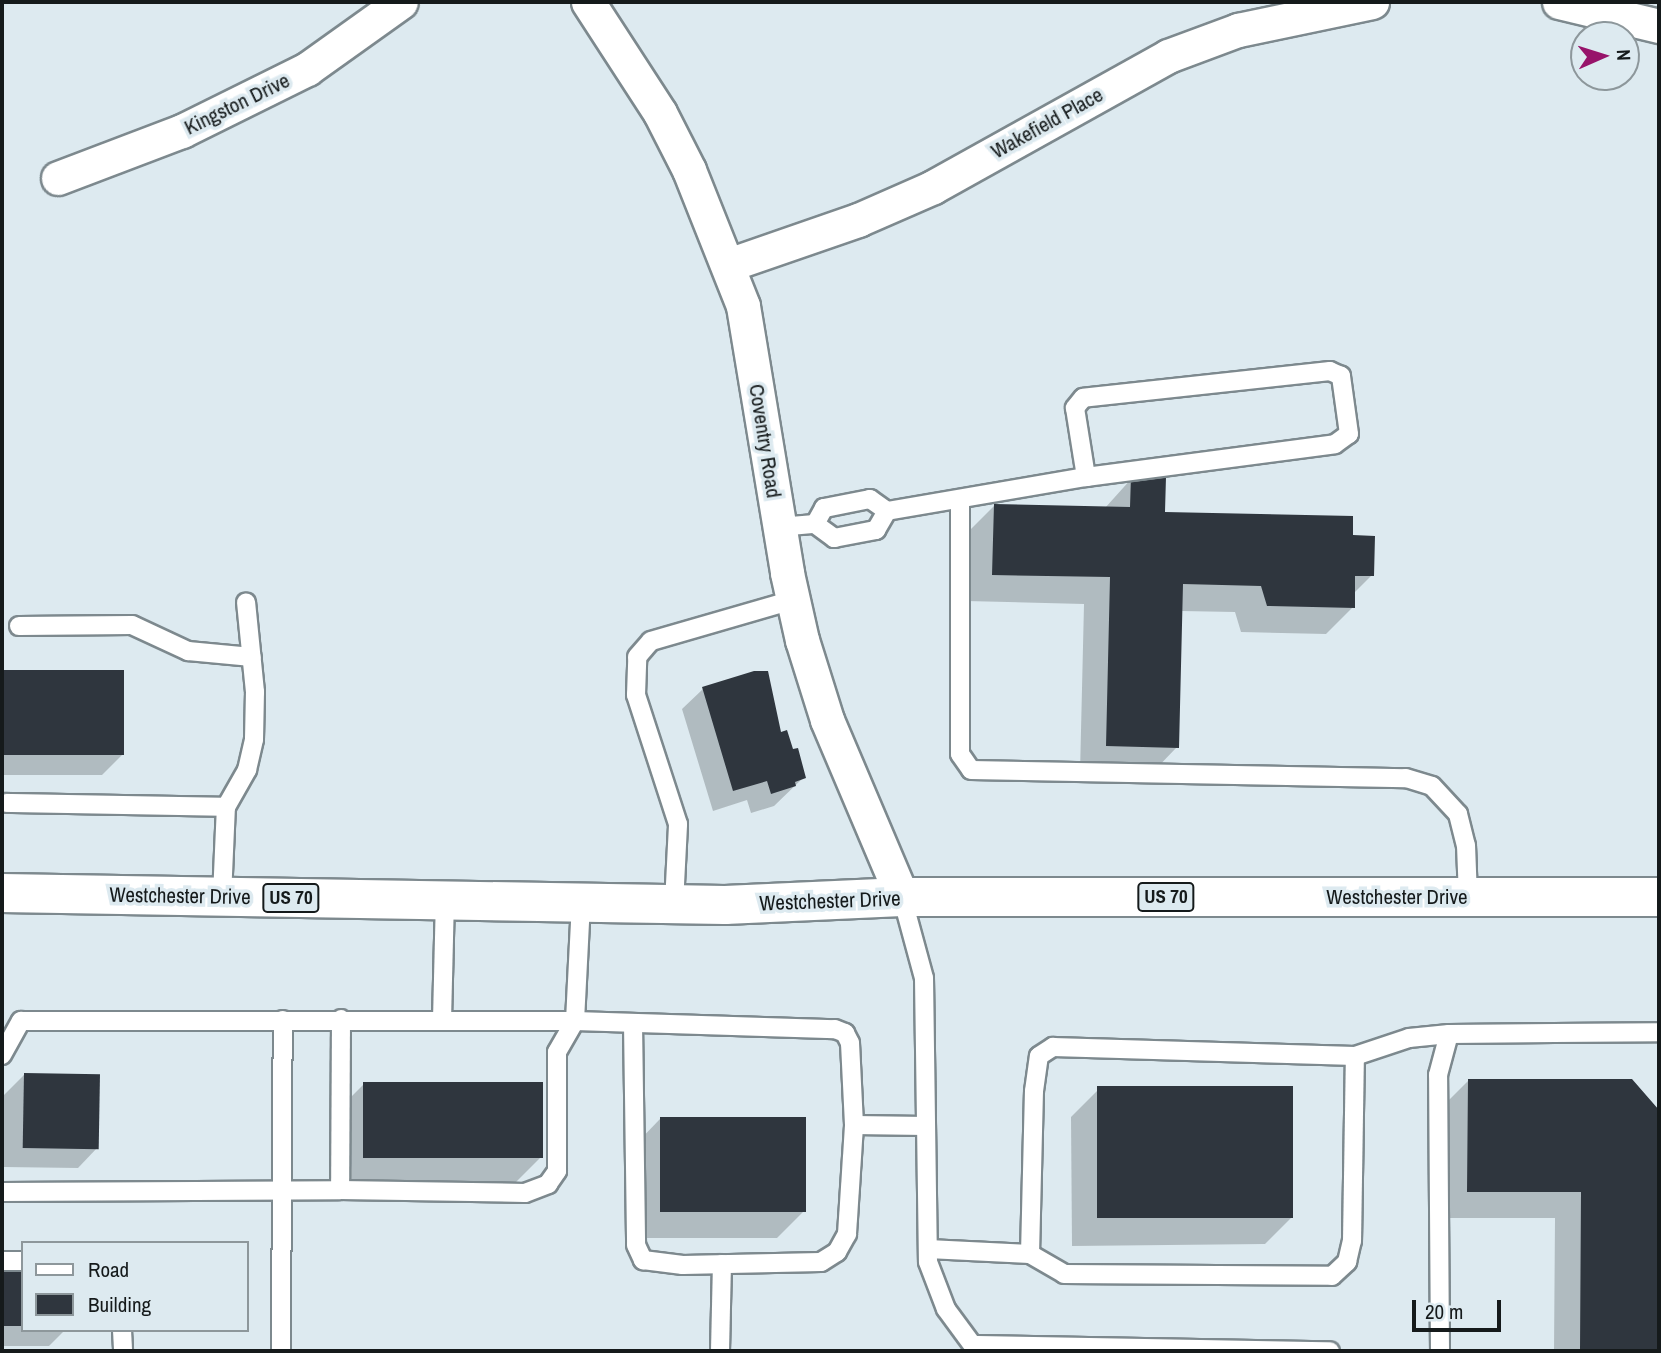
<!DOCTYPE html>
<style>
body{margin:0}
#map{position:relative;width:1661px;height:1353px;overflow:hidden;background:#ddeaf0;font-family:"Archivo Narrow",sans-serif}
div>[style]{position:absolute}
.shadow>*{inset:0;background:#0003}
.building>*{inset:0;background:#2f363e;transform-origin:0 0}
.roads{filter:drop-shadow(2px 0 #7d898e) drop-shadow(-2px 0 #7d898e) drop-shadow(0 2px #7d898e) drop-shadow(0 -2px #7d898e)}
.service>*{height:18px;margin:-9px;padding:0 9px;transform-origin:9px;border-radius:9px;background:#fff}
.minor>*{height:33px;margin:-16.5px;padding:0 16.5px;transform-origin:16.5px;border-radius:16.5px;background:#fff}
.primary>*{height:38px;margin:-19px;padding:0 19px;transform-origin:19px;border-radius:19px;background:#fff}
span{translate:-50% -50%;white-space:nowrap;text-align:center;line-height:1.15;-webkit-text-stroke:7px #ddeaf0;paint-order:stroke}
.shield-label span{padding:2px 5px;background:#ddeaf0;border:2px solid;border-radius:5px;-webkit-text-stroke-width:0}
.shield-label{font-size:19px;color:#151a1b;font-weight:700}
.street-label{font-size:21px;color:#151a1b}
.frame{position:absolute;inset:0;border:4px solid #151a1b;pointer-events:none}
.legend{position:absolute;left:21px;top:1241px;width:228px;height:91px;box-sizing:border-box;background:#ddeaf0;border:2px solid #8d979b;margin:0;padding:9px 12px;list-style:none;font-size:21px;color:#151a1b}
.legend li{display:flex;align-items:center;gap:14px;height:35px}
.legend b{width:35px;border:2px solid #8d979b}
.north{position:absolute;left:1570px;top:21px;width:70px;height:70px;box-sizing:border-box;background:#ddeaf0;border:2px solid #8d979b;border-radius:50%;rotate:87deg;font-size:19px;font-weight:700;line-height:28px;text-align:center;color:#151a1b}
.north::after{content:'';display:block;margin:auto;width:24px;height:32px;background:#97136a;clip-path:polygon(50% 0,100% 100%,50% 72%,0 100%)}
.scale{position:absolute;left:1412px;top:1300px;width:89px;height:32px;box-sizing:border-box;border:4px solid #151a1b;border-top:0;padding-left:9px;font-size:21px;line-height:24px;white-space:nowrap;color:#151a1b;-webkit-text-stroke:5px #ddeaf0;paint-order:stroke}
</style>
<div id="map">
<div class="shadow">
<i style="clip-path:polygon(1132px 478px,1163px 514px,1351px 537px,1372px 575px,1353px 594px,1353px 607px,1326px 634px,1241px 632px,1235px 612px,1181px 611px,1177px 747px,1151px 774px,1080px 773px,1084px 604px,966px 601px,967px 533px,994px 506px,1105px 508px)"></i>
<i style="clip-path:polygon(2px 671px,122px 672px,122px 755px,102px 775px,2px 775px)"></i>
<i style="clip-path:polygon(703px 689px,780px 734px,804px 777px,774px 806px,751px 813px,747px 800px,713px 811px,682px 709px)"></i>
<i style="clip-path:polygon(24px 1075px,98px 1147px,78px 1168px,4px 1167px,4px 1095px)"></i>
<i style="clip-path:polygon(1468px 1081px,1631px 1081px,1659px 1112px,1659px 1351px,1554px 1351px,1555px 1218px,1441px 1218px,1442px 1107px)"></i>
<i style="clip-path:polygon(364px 1084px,541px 1157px,514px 1184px,337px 1184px,337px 1111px)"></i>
<i style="clip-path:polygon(1098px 1090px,1292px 1217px,1265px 1244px,1072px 1246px,1071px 1117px)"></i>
<i style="clip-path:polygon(660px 1119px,804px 1211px,777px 1238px,634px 1238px,634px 1146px)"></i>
<i style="clip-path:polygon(2px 1272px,23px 1272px,23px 1330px,65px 1330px,49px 1346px,2px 1346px)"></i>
</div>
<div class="building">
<i style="clip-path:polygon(1131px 476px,1166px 477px,1165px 512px,1353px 516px,1353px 535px,1375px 536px,1374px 576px,1355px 576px,1355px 608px,1267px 606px,1261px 586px,1183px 584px,1179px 748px,1106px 746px,1110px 577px,992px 575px,994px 504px,1130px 507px)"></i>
<i style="left:2px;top:670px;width:122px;height:85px"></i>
<i style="clip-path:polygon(754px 671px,768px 671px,781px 732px,787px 730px,793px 749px,798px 748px,806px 778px,795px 782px,796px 786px,771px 794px,767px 781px,733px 791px,702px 687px)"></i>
<i style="left:24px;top:1073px;width:76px;height:75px;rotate:1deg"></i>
<i style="clip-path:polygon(1468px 1079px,1632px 1079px,1659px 1110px,1659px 1351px,1580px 1351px,1581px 1192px,1467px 1192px)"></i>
<i style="left:363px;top:1082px;width:180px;height:76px"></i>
<i style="left:1293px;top:1086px;width:132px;height:196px;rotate:90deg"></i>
<i style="left:660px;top:1117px;width:146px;height:95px"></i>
<i style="left:2px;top:1270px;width:21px;height:56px"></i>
</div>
<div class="roads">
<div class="service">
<i style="left:960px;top:500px;width:254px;rotate:90deg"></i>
<i style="left:960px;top:754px;width:19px;rotate:55deg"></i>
<i style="left:971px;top:770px;width:435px;rotate:1.1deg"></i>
<i style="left:1406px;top:778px;width:27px;rotate:17deg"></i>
<i style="left:1432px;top:786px;width:38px;rotate:47deg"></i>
<i style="left:1458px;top:814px;width:32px;rotate:76deg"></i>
<i style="left:1466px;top:845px;width:52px;rotate:87.8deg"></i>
<i style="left:887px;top:511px;width:202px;rotate:-9.7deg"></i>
<i style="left:1086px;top:477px;width:251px;rotate:-7.5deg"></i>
<i style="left:1335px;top:444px;width:17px;rotate:-36deg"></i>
<i style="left:1349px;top:434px;width:59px;rotate:-97.9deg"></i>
<i style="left:1341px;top:376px;width:12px;rotate:-156deg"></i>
<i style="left:1330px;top:371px;width:248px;rotate:173.8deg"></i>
<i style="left:1083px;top:398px;width:13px;rotate:129deg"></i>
<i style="left:1075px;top:408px;width:70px;rotate:80.9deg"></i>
<i style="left:779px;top:527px;width:36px;rotate:-5deg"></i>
<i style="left:815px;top:524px;width:24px;rotate:36deg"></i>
<i style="left:834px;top:538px;width:43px;rotate:-10.8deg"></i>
<i style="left:876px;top:530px;width:22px;rotate:-60deg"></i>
<i style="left:887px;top:511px;width:21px;rotate:-145deg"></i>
<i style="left:870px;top:499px;width:47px;rotate:168.9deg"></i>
<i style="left:824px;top:508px;width:18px;rotate:119deg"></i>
<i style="left:19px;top:626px;width:113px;rotate:-0.5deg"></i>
<i style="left:132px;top:625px;width:62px;rotate:24.9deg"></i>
<i style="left:188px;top:651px;width:64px;rotate:5.4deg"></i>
<i style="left:6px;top:803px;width:220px;rotate:1deg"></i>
<i style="left:222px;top:897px;width:90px;rotate:-87.5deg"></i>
<i style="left:226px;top:807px;width:43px;rotate:-60.4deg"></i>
<i style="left:247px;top:770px;width:32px;rotate:-77deg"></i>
<i style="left:254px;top:739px;width:47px;rotate:-88.8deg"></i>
<i style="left:255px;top:692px;width:90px;rotate:-95.7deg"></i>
<i style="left:902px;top:897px;width:84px;rotate:74.8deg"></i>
<i style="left:924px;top:978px;width:284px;rotate:89.2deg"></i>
<i style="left:928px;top:1262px;width:50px;rotate:69deg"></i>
<i style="left:946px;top:1309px;width:52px;rotate:53.6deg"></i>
<i style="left:674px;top:904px;width:80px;rotate:-87.1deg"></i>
<i style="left:678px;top:824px;width:136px;rotate:-108deg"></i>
<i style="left:636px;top:695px;width:38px;rotate:-88deg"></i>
<i style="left:637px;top:657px;width:21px;rotate:-49deg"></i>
<i style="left:651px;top:641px;width:148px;rotate:-16.1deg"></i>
<i style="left:341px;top:1019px;width:171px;rotate:90.3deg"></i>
<i style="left:340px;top:1190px;width:185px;rotate:0.9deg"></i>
<i style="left:525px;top:1193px;width:25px;rotate:-21deg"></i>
<i style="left:548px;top:1184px;width:16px;rotate:-55deg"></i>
<i style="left:557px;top:1171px;width:119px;rotate:-90deg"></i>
<i style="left:557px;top:1052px;width:36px;rotate:-60deg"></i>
<i style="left:575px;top:1021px;width:119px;rotate:-87.1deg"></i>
<i style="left:442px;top:1020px;width:120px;rotate:-88.6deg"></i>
<i style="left:633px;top:1023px;width:222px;rotate:89.2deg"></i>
<i style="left:636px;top:1245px;width:17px;rotate:65deg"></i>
<i style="left:643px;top:1260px;width:40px;rotate:7.1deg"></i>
<i style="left:683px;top:1265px;width:138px;rotate:-1.2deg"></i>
<i style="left:821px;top:1262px;width:19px;rotate:-32deg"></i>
<i style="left:837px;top:1252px;width:21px;rotate:-61deg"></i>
<i style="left:847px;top:1234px;width:109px;rotate:-86.3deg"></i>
<i style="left:2px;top:1055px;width:39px;rotate:-61deg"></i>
<i style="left:21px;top:1021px;width:554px"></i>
<i style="left:575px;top:1021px;width:260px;rotate:1.8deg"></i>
<i style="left:835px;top:1029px;width:11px;rotate:22deg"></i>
<i style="left:845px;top:1033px;width:11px;rotate:63deg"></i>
<i style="left:850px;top:1043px;width:82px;rotate:87.2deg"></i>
<i style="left:854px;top:1125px;width:72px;rotate:0.8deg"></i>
<i style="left:2px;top:1192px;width:338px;rotate:-0.3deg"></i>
<i style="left:928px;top:1249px;width:102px;rotate:2.8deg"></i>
<i style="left:1030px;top:1254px;width:163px;rotate:-88.6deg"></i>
<i style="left:1034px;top:1091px;width:35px;rotate:-82deg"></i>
<i style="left:1039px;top:1056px;width:17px;rotate:-33deg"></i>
<i style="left:1053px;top:1047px;width:302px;rotate:1.7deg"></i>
<i style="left:1355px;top:1056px;width:57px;rotate:-18.4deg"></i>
<i style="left:1409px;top:1038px;width:40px;rotate:-5.7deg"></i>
<i style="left:1449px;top:1034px;width:210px;rotate:-0.5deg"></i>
<i style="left:1030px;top:1254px;width:39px;rotate:30deg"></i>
<i style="left:1064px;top:1274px;width:268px;rotate:0.4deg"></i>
<i style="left:1332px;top:1276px;width:21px;rotate:-43deg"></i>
<i style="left:1347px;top:1262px;width:22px;rotate:-77deg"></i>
<i style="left:1352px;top:1241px;width:185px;rotate:-89.1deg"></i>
<i style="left:2px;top:1261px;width:21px"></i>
<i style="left:122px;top:1330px;width:21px;rotate:87deg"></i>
<i style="left:973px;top:1345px;width:357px;rotate:1deg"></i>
<i style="left:281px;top:1351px;width:331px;rotate:-89.7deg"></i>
<i style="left:720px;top:1351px;width:87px;rotate:-88.7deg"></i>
<i style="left:1440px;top:1351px;width:276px;rotate:-90.4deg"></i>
<i style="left:1438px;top:1075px;width:42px;rotate:-75deg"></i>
</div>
<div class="minor">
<i style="left:588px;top:2px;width:132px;rotate:57deg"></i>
<i style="left:660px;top:113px;width:64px;rotate:63deg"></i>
<i style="left:689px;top:170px;width:146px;rotate:68.3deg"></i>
<i style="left:743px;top:306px;width:271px;rotate:80.6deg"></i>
<i style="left:787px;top:573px;width:69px;rotate:77.4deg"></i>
<i style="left:802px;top:640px;width:84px;rotate:72.6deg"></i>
<i style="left:827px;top:720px;width:192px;rotate:67deg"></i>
<i style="left:1559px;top:2px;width:103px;rotate:13.5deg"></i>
<i style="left:58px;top:178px;width:133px;rotate:-20.8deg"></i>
<i style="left:182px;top:131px;width:140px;rotate:-26.4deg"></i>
<i style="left:307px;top:69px;width:115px;rotate:-35.5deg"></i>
<i style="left:728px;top:265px;width:138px;rotate:-19.1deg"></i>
<i style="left:858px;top:220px;width:82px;rotate:-23.7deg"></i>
<i style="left:933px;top:187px;width:269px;rotate:-29.1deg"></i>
<i style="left:1168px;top:56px;width:75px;rotate:-20.4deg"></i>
<i style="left:1238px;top:30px;width:137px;rotate:-11.8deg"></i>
</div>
<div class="primary">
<i style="left:2px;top:893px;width:723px;rotate:0.95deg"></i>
<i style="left:725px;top:905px;width:177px;rotate:-2.6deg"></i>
<i style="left:902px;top:897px;width:757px"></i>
</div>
</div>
<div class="shield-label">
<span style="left:1166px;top:897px">US 70</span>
<span style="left:291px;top:898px">US 70</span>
</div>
<div class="street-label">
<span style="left:237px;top:104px;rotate:-26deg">Kingston Drive</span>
<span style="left:1047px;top:123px;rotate:-29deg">Wakefield Place</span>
<span style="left:765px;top:441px;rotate:81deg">Coventry Road</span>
<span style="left:180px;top:896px;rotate:1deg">Westchester Drive</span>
<span style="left:1397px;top:897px">Westchester Drive</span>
<span style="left:830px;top:901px;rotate:-2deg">Westchester Drive</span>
</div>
<div class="frame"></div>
<ul class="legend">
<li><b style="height:9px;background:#fff"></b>Road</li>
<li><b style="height:19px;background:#2f363e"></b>Building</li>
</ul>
<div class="north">N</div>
<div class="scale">20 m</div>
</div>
